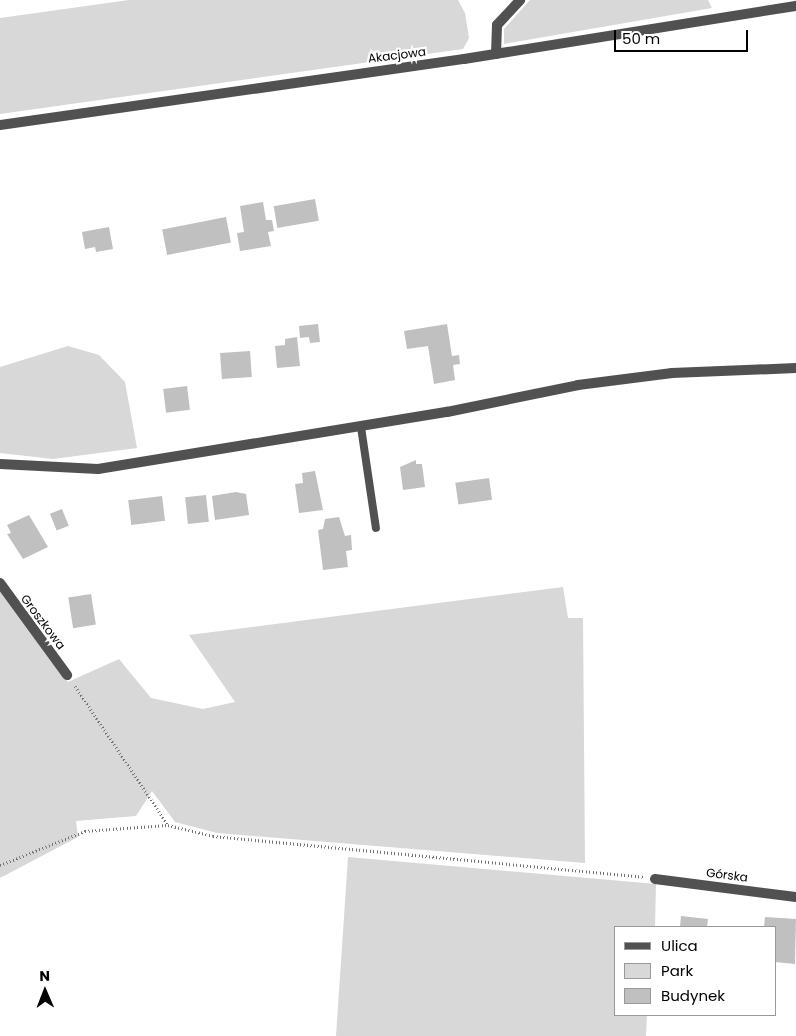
<!DOCTYPE html>
<meta charset="utf-8">
<style>
body{margin:0}
#map{position:relative;width:796px;height:1036px;overflow:hidden;background:#fff;font-family:Poppins,sans-serif}
div>[style]{position:absolute}
.green>*{inset:0;background:#d8d8d8}
.building>*{inset:0;background:#c0c0c0;transform-origin:0 0}
.path>*{height:3px;margin-top:-1.5px;transform-origin:0;background:repeating-linear-gradient(90deg,#737373 0 1px,transparent 0 3.5px)}
.lane>*{height:8px;margin:-4px;padding:0 4px;transform-origin:4px;border-radius:4px;background:#515151}
.street>*{height:10px;margin:-5px;padding:0 5px;transform-origin:5px;border-radius:5px;background:#515151}
span{translate:-50% -50%;white-space:nowrap;text-align:center;line-height:1.15;-webkit-text-stroke:4.5px #fff;paint-order:stroke}
.street-label{font-size:12px;color:#000}
.legend{position:absolute;left:614px;top:926px;width:162px;height:90px;box-sizing:border-box;background:#fff;border:1px solid #999;margin:0;padding:6px 9px;list-style:none;font-size:15px;color:#000}
.legend li{display:flex;align-items:center;gap:10px;height:25px}
.legend b{width:25px;border:1px solid #999}
.north{position:absolute;left:20px;top:966px;width:50px;height:50px;-webkit-text-stroke:4px #fff;paint-order:stroke;rotate:359deg;font-size:14px;font-weight:700;line-height:20px;text-align:center;color:#000}
.north::after{content:'';display:block;margin:auto;width:18px;height:22px;background:#000;clip-path:polygon(50% 0,100% 100%,50% 72%,0 100%)}
.scale{position:absolute;left:614px;top:30px;width:134px;height:22px;box-sizing:border-box;border:2px solid #000;border-top:0;padding-left:6px;font-size:15px;line-height:18px;white-space:nowrap;color:#000;-webkit-text-stroke:4px #fff;paint-order:stroke}
</style>
<div id="map">
<div class="green">
<i style="clip-path:polygon(129px 0,458px 0,465px 13px,469px 38px,463px 49px,0 114px,0 18px)"></i>
<i style="clip-path:polygon(530px 0,708px 0,712px 8px,504px 44px,504px 29px)"></i>
<i style="clip-path:polygon(68px 346px,99px 355px,125px 382px,137px 448px,53px 459px,0 453px,0 367px)"></i>
<i style="clip-path:polygon(563px 587px,568px 618px,583px 618px,585px 863px,217px 833px,175px 822px,152px 791px,136px 816px,76px 821px,78px 837px,0 878px,0 590px,68px 682px,119px 659px,151px 698px,203px 709px,235px 702px,189px 635px)"></i>
<i style="clip-path:polygon(348px 857px,656px 884px,655px 927px,615px 927px,615px 1015px,647px 1015px,646px 1036px,336px 1036px)"></i>
</div>
<div class="building">
<i style="left:315px;top:199px;width:22px;height:42px;rotate:80deg"></i>
<i style="clip-path:polygon(263px 202px,266px 220px,272px 220px,274px 231px,268px 232px,271px 246px,240px 251px,237px 233px,244px 232px,240px 206px)"></i>
<i style="left:226px;top:217px;width:26px;height:65px;rotate:79deg"></i>
<i style="clip-path:polygon(109px 227px,113px 249px,96px 252px,95px 247px,85px 249px,82px 232px)"></i>
<i style="clip-path:polygon(318px 324px,320px 342px,310px 343px,309px 337px,300px 338px,299px 326px)"></i>
<i style="clip-path:polygon(447px 324px,452px 356px,459px 355px,460px 364px,453px 365px,455px 380px,434px 384px,428px 346px,407px 349px,404px 331px)"></i>
<i style="clip-path:polygon(297px 337px,300px 366px,277px 368px,275px 346px,285px 345px,285px 339px)"></i>
<i style="left:250px;top:351px;width:26px;height:30px;rotate:86deg"></i>
<i style="left:187px;top:386px;width:24px;height:24px;rotate:83deg"></i>
<i style="clip-path:polygon(416px 460px,416px 464px,422px 464px,425px 487px,403px 490px,400px 467px)"></i>
<i style="clip-path:polygon(315px 471px,323px 510px,299px 513px,295px 484px,303px 483px,302px 473px)"></i>
<i style="left:489px;top:478px;width:22px;height:34px;rotate:82deg"></i>
<i style="clip-path:polygon(236px 492px,246px 494px,249px 515px,215px 520px,212px 496px)"></i>
<i style="left:206px;top:495px;width:27px;height:21px;rotate:84deg"></i>
<i style="left:162px;top:496px;width:25px;height:34px;rotate:83deg"></i>
<i style="left:62px;top:509px;width:18px;height:13px;rotate:68deg"></i>
<i style="clip-path:polygon(29px 515px,48px 547px,23px 559px,7px 534px,11px 533px,7px 525px)"></i>
<i style="clip-path:polygon(339px 517px,345px 536px,351px 535px,352px 550px,346px 551px,348px 567px,323px 570px,318px 530px,323px 529px,325px 519px)"></i>
<i style="left:91px;top:594px;width:31px;height:23px;rotate:81deg"></i>
<i style="clip-path:polygon(681px 916px,708px 919px,707px 927px,680px 927px)"></i>
<i style="clip-path:polygon(765px 917px,796px 919px,795px 964px,775px 962px,775px 927px,764px 927px)"></i>
</div>
<div class="path">
<i style="left:75px;top:686px;width:167px;rotate:56.2deg"></i>
<i style="left:168px;top:825px;width:46px;rotate:13.7deg"></i>
<i style="left:213px;top:836px;width:432px;rotate:5.4deg"></i>
<i style="left:0;top:865px;width:92px;rotate:-21.8deg"></i>
<i style="left:85px;top:831px;width:82px;rotate:-4.2deg"></i>
</div>
<div class="lane">
<i style="left:361px;top:427px;width:102px;rotate:81.6deg"></i>
</div>
<div class="street">
<i style="left:496px;top:54px;width:29px;rotate:-88deg"></i>
<i style="left:497px;top:25px;width:34px;rotate:-47deg"></i>
<i style="left:0;top:125px;width:469px;rotate:-8.1deg"></i>
<i style="left:464px;top:59px;width:336px;rotate:-9.1deg"></i>
<i style="left:0;top:464px;width:98px;rotate:2.9deg"></i>
<i style="left:98px;top:469px;width:354px;rotate:-9.3deg"></i>
<i style="left:447px;top:412px;width:134px;rotate:-11.6deg"></i>
<i style="left:578px;top:385px;width:95px;rotate:-7.3deg"></i>
<i style="left:672px;top:373px;width:124px;rotate:-2.3deg"></i>
<i style="left:0;top:583px;width:114px;rotate:53.9deg"></i>
<i style="left:655px;top:879px;width:142px;rotate:7.3deg"></i>
</div>
<div class="street-label">
<span style="left:397px;top:55px;rotate:-7deg">Akacjowa</span>
<span style="left:43px;top:622px;rotate:53deg">Groszkowa</span>
<span style="left:727px;top:875px;rotate:7deg">Górska</span>
</div>
<ul class="legend">
<li><b style="height:6px;background:#515151"></b>Ulica</li>
<li><b style="height:14px;background:#d8d8d8"></b>Park</li>
<li><b style="height:14px;background:#c0c0c0"></b>Budynek</li>
</ul>
<div class="north">N</div>
<div class="scale">50 m</div>
</div>
